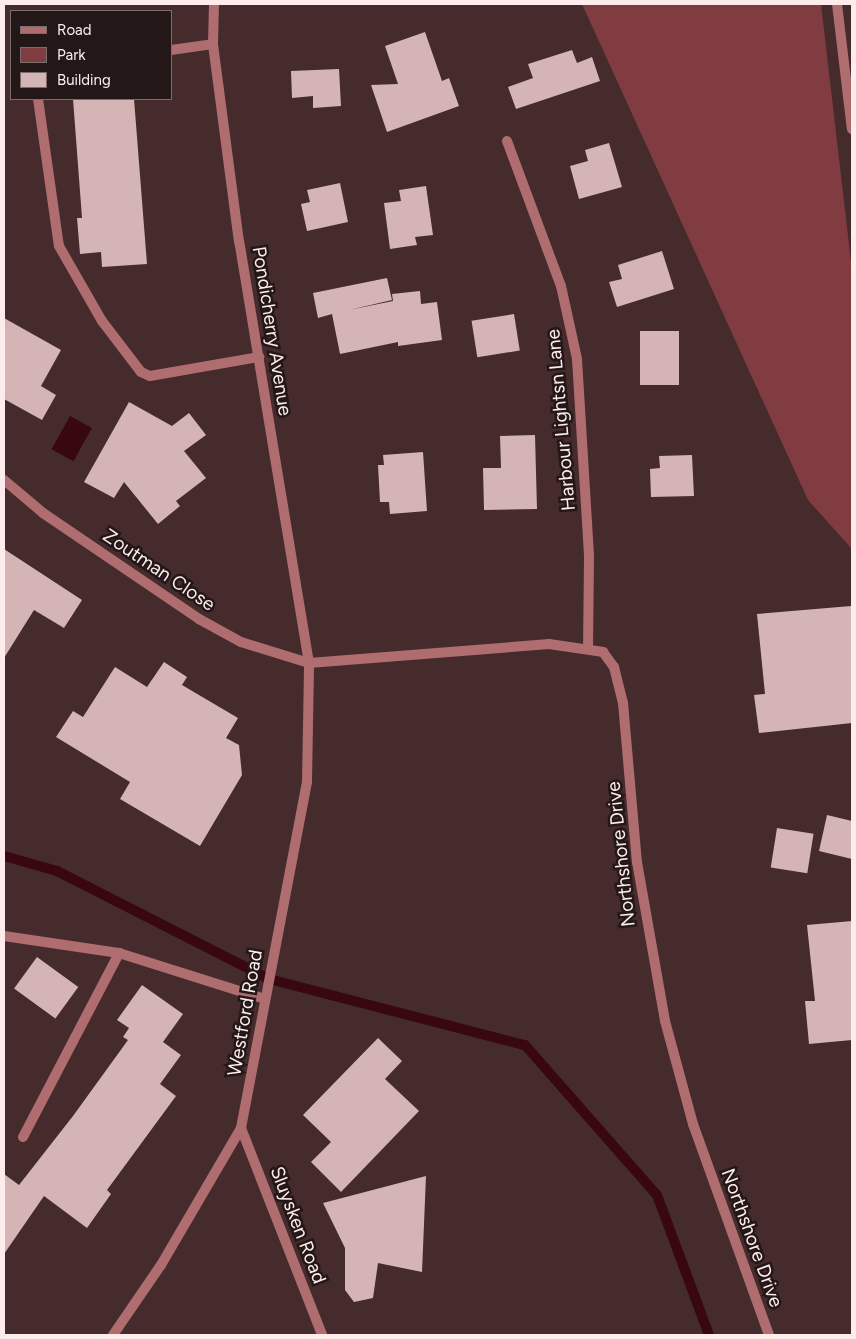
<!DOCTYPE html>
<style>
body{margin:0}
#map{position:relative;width:856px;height:1339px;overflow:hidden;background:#452b2c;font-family:Figtree,sans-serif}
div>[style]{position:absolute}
.green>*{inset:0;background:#813c41}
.water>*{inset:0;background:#39070f;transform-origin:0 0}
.stream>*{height:10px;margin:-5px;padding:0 5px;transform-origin:5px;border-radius:5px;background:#39070f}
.building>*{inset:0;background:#d5b4b5;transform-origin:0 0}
.minor>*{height:10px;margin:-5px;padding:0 5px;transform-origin:5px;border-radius:5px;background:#af6d70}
span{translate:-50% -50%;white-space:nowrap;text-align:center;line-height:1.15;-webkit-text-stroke:5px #231718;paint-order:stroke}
.street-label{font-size:19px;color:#feecec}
.frame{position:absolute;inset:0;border:5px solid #feecec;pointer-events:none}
.legend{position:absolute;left:10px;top:10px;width:162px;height:90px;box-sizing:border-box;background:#231718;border:1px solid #7b6c6d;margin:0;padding:6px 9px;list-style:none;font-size:15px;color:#feecec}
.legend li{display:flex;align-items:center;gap:10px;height:25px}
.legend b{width:25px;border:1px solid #7b6c6d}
</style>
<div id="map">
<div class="green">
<i style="clip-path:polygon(582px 4px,821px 4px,852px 270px,852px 549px,808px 500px)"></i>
</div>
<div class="water">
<i style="left:70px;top:416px;width:25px;height:38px;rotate:29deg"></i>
</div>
<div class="stream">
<i style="left:4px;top:856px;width:55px;rotate:15.8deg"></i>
<i style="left:57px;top:871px;width:238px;rotate:27deg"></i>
<i style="left:269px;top:979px;width:264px;rotate:14.5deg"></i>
<i style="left:525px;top:1045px;width:200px;rotate:48.7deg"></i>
<i style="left:657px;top:1195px;width:149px;rotate:69.6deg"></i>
</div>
<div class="building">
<i style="clip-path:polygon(425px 32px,442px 81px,449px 78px,459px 106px,387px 132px,371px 85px,398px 84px,385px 46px)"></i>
<i style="clip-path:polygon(572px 50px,577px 63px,592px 57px,600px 81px,516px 109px,508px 87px,533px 78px,528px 64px)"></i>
<i style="clip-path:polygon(339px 69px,341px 106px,313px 108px,313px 96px,292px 98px,291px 71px)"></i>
<i style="clip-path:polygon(73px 99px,134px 99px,147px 264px,102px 267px,101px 252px,80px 254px,77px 218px,82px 218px)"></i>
<i style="clip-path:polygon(609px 143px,622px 187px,579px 199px,570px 166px,588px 161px,585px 150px)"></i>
<i style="clip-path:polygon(340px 183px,348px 222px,307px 231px,301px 204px,310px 202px,307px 190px)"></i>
<i style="clip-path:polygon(426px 186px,433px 235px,415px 237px,417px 245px,390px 249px,384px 203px,401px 201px,399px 190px)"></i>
<i style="clip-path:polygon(662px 251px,674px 289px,617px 307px,609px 282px,622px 279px,618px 265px)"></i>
<i style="clip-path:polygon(387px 278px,392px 300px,349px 310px,393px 301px,392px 294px,420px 291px,421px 304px,437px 302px,442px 340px,398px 346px,398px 342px,340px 354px,332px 314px,318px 318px,313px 293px)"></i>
<i style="left:514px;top:314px;width:37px;height:43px;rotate:81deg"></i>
<i style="clip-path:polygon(4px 318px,61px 350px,41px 386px,56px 395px,42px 420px,4px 399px)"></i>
<i style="left:640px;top:331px;width:39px;height:54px"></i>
<i style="clip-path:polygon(129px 402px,172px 426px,189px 413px,206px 435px,184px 451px,206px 478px,176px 501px,180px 506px,158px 524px,124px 482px,114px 498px,84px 482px)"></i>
<i style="clip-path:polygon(535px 435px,537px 509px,484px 510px,483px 468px,501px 468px,500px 436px)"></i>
<i style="clip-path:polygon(423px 452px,427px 511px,390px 514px,389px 502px,380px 502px,378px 465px,384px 465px,383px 455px)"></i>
<i style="clip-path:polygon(692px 455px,694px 496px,651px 497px,650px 469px,660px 468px,659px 456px)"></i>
<i style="clip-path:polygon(4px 549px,82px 600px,64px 628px,34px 610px,4px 658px)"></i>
<i style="clip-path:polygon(851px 606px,852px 723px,759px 733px,754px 695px,765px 694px,757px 614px)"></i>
<i style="clip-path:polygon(164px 662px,187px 677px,182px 685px,238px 718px,226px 738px,239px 745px,242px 775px,200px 846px,120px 799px,130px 782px,56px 737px,73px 711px,83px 717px,115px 667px,147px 687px)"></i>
<i style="clip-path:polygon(827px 815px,852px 821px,852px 859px,819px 851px)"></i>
<i style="left:777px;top:828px;width:37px;height:40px;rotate:9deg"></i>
<i style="clip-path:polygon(852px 921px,852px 1040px,809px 1044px,805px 1001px,815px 1001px,807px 925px)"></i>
<i style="left:37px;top:957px;width:51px;height:39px;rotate:36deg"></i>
<i style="clip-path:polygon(142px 985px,183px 1014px,163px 1042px,181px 1055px,160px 1084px,176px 1096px,107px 1190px,111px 1194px,87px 1228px,44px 1196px,4px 1254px,4px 1174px,19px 1185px,73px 1116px,128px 1040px,123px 1037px,129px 1028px,117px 1020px)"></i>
<i style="clip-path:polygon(378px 1038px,402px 1061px,385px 1079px,419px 1111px,341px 1192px,311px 1162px,331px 1142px,303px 1115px)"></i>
<i style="clip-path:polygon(426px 1176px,422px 1272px,378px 1263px,373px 1298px,354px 1302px,345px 1290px,345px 1248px,323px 1203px)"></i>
</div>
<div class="minor">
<i style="left:837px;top:4px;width:126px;rotate:83.2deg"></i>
<i style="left:171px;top:50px;width:42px;rotate:-8.1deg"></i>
<i style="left:38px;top:99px;width:148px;rotate:81.9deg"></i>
<i style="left:59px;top:246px;width:86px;rotate:60.2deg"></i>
<i style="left:102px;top:321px;width:64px;rotate:52.6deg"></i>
<i style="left:141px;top:372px;width:10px;rotate:24deg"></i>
<i style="left:150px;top:376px;width:111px;rotate:-9.9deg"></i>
<i style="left:507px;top:141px;width:155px;rotate:69.6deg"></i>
<i style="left:561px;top:286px;width:75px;rotate:77.6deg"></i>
<i style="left:577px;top:359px;width:198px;rotate:86.5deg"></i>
<i style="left:589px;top:557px;width:90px;rotate:90.6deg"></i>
<i style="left:4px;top:480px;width:51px;rotate:40.2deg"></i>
<i style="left:43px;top:513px;width:189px;rotate:34.2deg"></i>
<i style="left:199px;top:619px;width:48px;rotate:28.7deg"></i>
<i style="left:241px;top:642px;width:71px;rotate:17.2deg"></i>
<i style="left:309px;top:663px;width:241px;rotate:-4.5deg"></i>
<i style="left:549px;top:644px;width:55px;rotate:8.4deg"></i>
<i style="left:603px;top:652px;width:19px;rotate:54deg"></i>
<i style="left:614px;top:667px;width:37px;rotate:76deg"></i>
<i style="left:623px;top:703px;width:160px;rotate:85deg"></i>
<i style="left:637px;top:862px;width:161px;rotate:80deg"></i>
<i style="left:665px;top:1021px;width:107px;rotate:74.8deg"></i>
<i style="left:693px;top:1124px;width:224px;rotate:70.2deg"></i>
<i style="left:4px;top:936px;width:116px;rotate:8.4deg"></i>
<i style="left:241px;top:1128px;width:222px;rotate:68.6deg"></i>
<i style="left:23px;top:1137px;width:208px;rotate:-62.4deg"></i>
<i style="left:119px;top:953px;width:153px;rotate:17.5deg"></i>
<i style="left:113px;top:1335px;width:85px;rotate:-55.6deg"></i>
<i style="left:161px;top:1265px;width:159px;rotate:-59.7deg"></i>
<i style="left:241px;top:1128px;width:352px;rotate:-79.2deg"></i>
<i style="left:307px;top:782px;width:119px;rotate:-89deg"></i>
<i style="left:309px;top:663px;width:427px;rotate:-99.4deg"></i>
<i style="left:239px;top:242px;width:200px;rotate:-97.5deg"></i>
<i style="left:213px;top:44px;width:40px;rotate:-88.6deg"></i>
</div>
<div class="street-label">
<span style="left:272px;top:331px;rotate:81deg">Pondicherry Avenue</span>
<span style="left:561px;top:420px;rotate:-95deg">Harbour Lightsn Lane</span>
<span style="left:159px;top:570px;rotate:34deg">Zoutman Close</span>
<span style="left:621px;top:854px;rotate:-96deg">Northshore Drive</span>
<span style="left:245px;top:1013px;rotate:-80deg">Westford Road</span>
<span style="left:298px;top:1225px;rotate:69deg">Sluysken Road</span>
<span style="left:752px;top:1238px;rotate:70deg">Northshore Drive</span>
</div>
<div class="frame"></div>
<ul class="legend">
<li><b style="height:6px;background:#af6d70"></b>Road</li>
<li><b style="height:14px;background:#813c41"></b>Park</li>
<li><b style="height:14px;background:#d5b4b5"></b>Building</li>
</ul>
</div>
